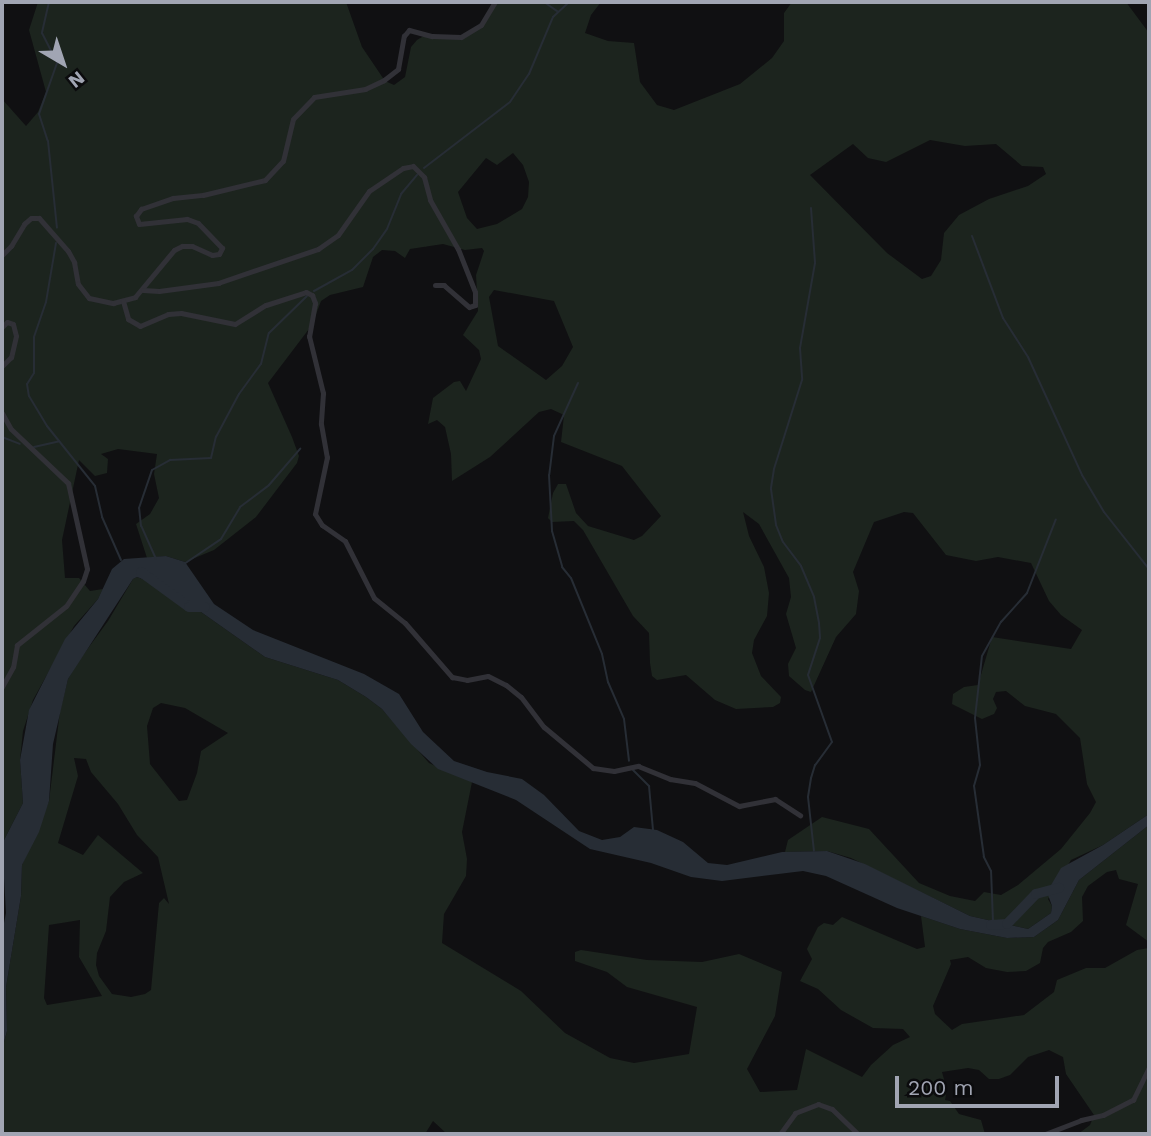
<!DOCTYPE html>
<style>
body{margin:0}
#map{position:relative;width:1151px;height:1136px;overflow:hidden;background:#101012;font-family:"Work Sans",sans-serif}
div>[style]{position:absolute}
.green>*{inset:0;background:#1c241e}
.water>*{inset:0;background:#272d35}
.stream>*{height:2px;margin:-1px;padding:0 1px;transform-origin:1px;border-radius:1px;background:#272d35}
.river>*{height:10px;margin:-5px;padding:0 5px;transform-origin:5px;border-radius:5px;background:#272d35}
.street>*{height:5px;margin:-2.5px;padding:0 2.5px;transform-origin:2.5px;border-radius:2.5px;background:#313137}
span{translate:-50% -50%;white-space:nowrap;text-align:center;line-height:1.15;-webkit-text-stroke:5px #0b0b0d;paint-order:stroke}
.frame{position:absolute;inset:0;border:4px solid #a1a5b3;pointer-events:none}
.north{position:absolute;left:28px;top:28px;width:70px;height:70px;-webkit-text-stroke:5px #0b0b0d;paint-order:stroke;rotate:141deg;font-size:19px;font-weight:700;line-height:28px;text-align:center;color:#a1a5b3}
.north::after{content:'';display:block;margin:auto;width:24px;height:32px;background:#a1a5b3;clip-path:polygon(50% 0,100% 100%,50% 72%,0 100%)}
.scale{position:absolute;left:895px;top:1076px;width:164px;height:32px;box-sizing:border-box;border:4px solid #a1a5b3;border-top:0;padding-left:9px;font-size:21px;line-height:24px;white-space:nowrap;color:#a1a5b3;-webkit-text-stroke:5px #0b0b0d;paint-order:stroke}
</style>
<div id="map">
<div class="green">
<i style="clip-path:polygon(evenodd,38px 2px,346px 2px,362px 47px,385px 81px,394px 85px,405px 77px,411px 47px,417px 40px,427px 34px,455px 39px,485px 21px,498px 2px,601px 2px,591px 15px,585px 33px,608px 41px,634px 43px,640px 82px,657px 105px,674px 110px,740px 84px,772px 58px,784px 41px,784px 13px,792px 2px,1126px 2px,1149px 33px,1149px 814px,1103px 845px,1071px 860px,1048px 899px,1052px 906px,1051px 913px,1028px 929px,970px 916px,851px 858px,827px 851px,785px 852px,788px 840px,822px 817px,869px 829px,919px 883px,950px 896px,975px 901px,984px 892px,1001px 895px,1018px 885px,1061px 849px,1090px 813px,1096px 802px,1087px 784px,1080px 738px,1056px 714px,1025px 706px,1006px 691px,996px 692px,993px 699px,997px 708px,994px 714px,982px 719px,952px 704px,953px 694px,964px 687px,978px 685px,992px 637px,1071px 649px,1082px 630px,1061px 615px,1049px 601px,1031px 563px,998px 557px,976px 561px,946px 555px,913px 513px,904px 512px,874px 522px,853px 572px,859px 591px,856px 614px,836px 637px,811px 692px,805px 690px,789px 676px,788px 664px,796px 648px,786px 614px,791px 597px,789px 578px,759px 524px,743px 512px,749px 536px,764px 567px,769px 593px,767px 616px,754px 640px,752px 653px,761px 676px,781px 697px,780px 703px,773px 707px,736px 709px,715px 700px,686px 675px,657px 680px,652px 676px,650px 663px,649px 633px,633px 616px,583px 530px,574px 521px,552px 522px,548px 518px,553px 493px,558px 484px,566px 484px,576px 513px,588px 526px,634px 540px,642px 536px,661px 516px,622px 466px,561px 442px,564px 415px,551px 409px,539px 412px,490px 457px,452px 481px,451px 454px,445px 427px,437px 420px,428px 424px,433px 398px,454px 382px,460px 381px,466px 391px,481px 359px,479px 350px,463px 335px,478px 311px,476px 275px,484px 251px,482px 248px,465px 250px,443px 244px,410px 249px,405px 258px,395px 251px,382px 250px,373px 257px,363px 287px,330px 295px,321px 301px,312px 325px,268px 383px,292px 437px,299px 456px,297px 463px,256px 517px,214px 550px,185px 562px,166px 556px,147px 558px,136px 524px,150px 514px,159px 498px,154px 474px,157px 454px,118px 449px,101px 454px,108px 459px,107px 473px,95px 476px,79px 460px,62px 540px,65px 578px,79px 578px,90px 591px,103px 589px,98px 599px,74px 626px,33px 700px,23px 731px,20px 760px,23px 803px,2px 844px,2px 99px,26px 126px,38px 112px,46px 92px,29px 30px,38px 2px,930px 140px,965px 146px,996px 144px,1022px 166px,1043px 167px,1046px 174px,1028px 186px,989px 199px,959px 215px,944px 233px,941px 260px,931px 276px,922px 279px,887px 253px,810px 175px,853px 144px,868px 158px,886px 162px,930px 140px,38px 2px,513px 153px,523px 165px,529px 182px,528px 197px,522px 209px,497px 224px,477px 229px,467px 218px,458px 192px,486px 158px,497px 165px,513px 153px,38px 2px,494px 290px,554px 301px,573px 347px,562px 366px,546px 380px,498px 346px,489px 297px,494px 290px)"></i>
<i style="clip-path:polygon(evenodd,137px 577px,167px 588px,265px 657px,338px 680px,366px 697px,382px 709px,429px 763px,472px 782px,462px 832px,467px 859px,466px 876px,444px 914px,442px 943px,521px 991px,565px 1033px,610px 1058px,634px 1063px,689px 1054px,697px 1007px,627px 987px,607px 972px,575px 961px,575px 952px,581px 950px,647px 960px,702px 962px,739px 954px,782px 972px,775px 1016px,747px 1069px,760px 1092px,797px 1090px,806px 1049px,862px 1077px,871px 1065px,893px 1045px,910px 1037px,903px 1029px,873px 1028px,841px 1010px,818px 989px,800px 981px,812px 959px,807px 949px,818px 927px,824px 923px,833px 925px,842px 917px,917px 949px,925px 947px,921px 916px,960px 929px,1007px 938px,1034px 937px,1058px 920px,1079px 880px,1149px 825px,1149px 942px,1126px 925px,1138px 884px,1119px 879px,1116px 870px,1107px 872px,1088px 886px,1082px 897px,1083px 921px,1071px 932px,1048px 942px,1043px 948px,1040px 963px,1026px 971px,1007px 972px,986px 968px,968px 957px,950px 960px,951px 964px,933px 1006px,935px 1014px,952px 1030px,962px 1024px,1024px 1015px,1054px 992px,1057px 980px,1086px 968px,1105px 968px,1137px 950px,1149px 948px,1149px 1134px,1078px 1134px,1090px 1125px,1094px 1115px,1066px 1074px,1063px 1057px,1049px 1050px,1028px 1057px,1010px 1075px,999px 1079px,989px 1079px,979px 1070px,968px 1068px,942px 1072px,947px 1090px,945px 1100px,950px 1101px,959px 1114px,981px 1120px,985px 1134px,447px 1134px,433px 1121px,425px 1134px,2px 1134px,2px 1049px,7px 1031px,6px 987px,21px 896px,22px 865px,49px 801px,60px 711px,68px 679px,78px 662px,108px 621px,133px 579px,137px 577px,161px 703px,185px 708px,228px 733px,201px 751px,197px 773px,187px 800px,179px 801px,150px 764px,147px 726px,153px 708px,161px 703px,137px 577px,74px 758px,86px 759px,91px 772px,118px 804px,137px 835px,158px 857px,169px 904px,164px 898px,159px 903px,151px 990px,145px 994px,131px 997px,112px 994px,99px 976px,96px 965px,97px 953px,106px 931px,110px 897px,124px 882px,143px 873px,98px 835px,83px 855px,58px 843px,78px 776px,74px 758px,137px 577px,80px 920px,79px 957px,102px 996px,47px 1005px,44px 998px,49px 925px,80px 920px)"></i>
</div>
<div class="water">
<i style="clip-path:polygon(166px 556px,185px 562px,214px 604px,253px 630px,364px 674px,399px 694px,423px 732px,454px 761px,487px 772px,522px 779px,544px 795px,579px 831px,602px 840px,620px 837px,634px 827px,657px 830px,683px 842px,708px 863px,727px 865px,782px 852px,827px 851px,865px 864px,970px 916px,1028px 929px,1051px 913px,1052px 906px,1047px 892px,1061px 868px,1103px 845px,1149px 814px,1149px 825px,1079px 880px,1058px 920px,1034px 937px,1007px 938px,960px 929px,897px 908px,826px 876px,803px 871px,722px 881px,691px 877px,651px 863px,590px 849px,516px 800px,438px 769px,411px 744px,382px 709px,366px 697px,338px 680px,265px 657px,167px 588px,137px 577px,133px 579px,68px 679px,53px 744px,49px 801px,39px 832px,22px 865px,21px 896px,6px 987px,7px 1031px,2px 1049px,2px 933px,6px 913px,2px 844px,23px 803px,20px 760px,29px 710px,65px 639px,98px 599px,112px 569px,124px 559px)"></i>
</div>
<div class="stream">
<i style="left:49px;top:2px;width:32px;rotate:103deg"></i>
<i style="left:42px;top:33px;width:34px;rotate:63deg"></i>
<i style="left:57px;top:63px;width:54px;rotate:109.4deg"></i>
<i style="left:39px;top:114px;width:28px;rotate:72deg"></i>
<i style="left:48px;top:141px;width:87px;rotate:84.1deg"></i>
<i style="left:544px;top:2px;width:16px;rotate:35deg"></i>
<i style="left:424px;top:168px;width:108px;rotate:-37.5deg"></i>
<i style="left:510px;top:102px;width:34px;rotate:-56deg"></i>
<i style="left:529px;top:74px;width:62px;rotate:-67.2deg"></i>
<i style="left:553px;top:17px;width:22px;rotate:-43deg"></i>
<i style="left:811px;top:208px;width:55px;rotate:85.8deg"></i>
<i style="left:815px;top:263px;width:86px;rotate:100deg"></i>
<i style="left:800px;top:348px;width:32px;rotate:86deg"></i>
<i style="left:802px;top:380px;width:93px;rotate:107.5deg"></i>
<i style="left:774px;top:469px;width:20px;rotate:99deg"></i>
<i style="left:771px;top:489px;width:36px;rotate:82deg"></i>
<i style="left:776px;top:525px;width:18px;rotate:68deg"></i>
<i style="left:783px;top:542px;width:30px;rotate:53deg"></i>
<i style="left:801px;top:566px;width:34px;rotate:67deg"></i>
<i style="left:814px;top:597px;width:26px;rotate:79deg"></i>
<i style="left:819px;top:623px;width:15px;rotate:86deg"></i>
<i style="left:820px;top:638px;width:39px;rotate:108deg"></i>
<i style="left:808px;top:675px;width:71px;rotate:70.3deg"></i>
<i style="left:832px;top:742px;width:29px;rotate:126deg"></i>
<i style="left:815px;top:765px;width:14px;rotate:107deg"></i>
<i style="left:811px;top:778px;width:19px;rotate:99deg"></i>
<i style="left:808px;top:797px;width:54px;rotate:83.7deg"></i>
<i style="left:972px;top:236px;width:88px;rotate:69.3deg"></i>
<i style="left:1003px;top:318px;width:46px;rotate:57.3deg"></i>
<i style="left:1028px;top:357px;width:130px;rotate:65.4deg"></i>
<i style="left:1082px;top:475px;width:43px;rotate:59.3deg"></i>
<i style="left:1104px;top:512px;width:73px;rotate:51.7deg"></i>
<i style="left:56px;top:243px;width:60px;rotate:99.6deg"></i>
<i style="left:46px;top:302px;width:37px;rotate:109deg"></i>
<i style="left:34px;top:337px;width:36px;rotate:90deg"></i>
<i style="left:34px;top:373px;width:13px;rotate:122deg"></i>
<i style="left:27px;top:384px;width:12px;rotate:81deg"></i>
<i style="left:29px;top:396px;width:35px;rotate:59deg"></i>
<i style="left:47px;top:426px;width:77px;rotate:51.3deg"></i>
<i style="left:95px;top:486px;width:32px;rotate:77deg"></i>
<i style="left:102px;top:517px;width:47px;rotate:66.2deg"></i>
<i style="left:314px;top:291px;width:43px;rotate:-28.9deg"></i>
<i style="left:352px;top:270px;width:30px;rotate:-45deg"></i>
<i style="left:373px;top:249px;width:24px;rotate:-55deg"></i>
<i style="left:387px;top:229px;width:38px;rotate:-68deg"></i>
<i style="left:401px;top:194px;width:25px;rotate:-50deg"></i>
<i style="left:578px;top:383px;width:58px;rotate:114.4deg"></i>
<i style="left:554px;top:436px;width:39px;rotate:97deg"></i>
<i style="left:549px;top:475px;width:56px;rotate:86.9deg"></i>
<i style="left:552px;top:531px;width:37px;rotate:74deg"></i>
<i style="left:562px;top:567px;width:14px;rotate:51deg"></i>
<i style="left:571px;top:578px;width:82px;rotate:67.8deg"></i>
<i style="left:602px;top:654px;width:29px;rotate:78deg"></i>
<i style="left:608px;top:682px;width:40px;rotate:66.6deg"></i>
<i style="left:624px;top:719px;width:42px;rotate:83.2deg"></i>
<i style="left:2px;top:437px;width:19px;rotate:21deg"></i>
<i style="left:34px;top:447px;width:26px;rotate:-13deg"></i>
<i style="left:156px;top:559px;width:36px;rotate:-114deg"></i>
<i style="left:141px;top:526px;width:18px;rotate:-96deg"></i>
<i style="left:139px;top:508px;width:40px;rotate:-71.1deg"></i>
<i style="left:152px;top:470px;width:21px;rotate:-29deg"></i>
<i style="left:170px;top:460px;width:41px;rotate:-2.8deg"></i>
<i style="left:211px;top:458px;width:22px;rotate:-77deg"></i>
<i style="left:216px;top:437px;width:49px;rotate:-61.9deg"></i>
<i style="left:239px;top:394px;width:37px;rotate:-54deg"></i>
<i style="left:261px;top:364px;width:32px;rotate:-76deg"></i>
<i style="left:269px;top:333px;width:53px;rotate:-44.2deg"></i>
<i style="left:184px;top:564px;width:45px;rotate:-34deg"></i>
<i style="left:221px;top:539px;width:37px;rotate:-59deg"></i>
<i style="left:240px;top:507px;width:36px;rotate:-37deg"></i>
<i style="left:269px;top:485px;width:48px;rotate:-49.3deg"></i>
<i style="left:633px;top:770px;width:23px;rotate:45deg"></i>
<i style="left:649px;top:786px;width:44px;rotate:84.8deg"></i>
<i style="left:993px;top:922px;width:51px;rotate:-92.2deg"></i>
<i style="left:991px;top:871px;width:16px;rotate:-117deg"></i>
<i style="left:984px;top:857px;width:72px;rotate:-98deg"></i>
<i style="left:974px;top:786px;width:22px;rotate:-74deg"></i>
<i style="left:980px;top:765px;width:47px;rotate:-96.1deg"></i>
<i style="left:975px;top:718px;width:62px;rotate:-83.6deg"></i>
<i style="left:982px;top:656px;width:39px;rotate:-61deg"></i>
<i style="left:1001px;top:622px;width:39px;rotate:-48deg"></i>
<i style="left:1027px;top:593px;width:79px;rotate:-68.6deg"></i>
</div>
<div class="river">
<i style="left:141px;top:572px;width:59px;rotate:36.1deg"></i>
<i style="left:189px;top:607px;width:16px"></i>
<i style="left:991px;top:925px;width:16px;rotate:-4deg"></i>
<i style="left:1007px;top:924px;width:42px;rotate:-46deg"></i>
<i style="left:1036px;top:894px;width:24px;rotate:-15deg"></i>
</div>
<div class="street">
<i style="left:2px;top:255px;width:13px;rotate:-45deg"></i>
<i style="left:11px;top:246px;width:26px;rotate:-59deg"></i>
<i style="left:24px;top:224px;width:9px;rotate:-41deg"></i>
<i style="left:31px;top:218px;width:8px"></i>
<i style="left:39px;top:218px;width:44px;rotate:48.7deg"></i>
<i style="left:68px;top:251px;width:13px;rotate:61deg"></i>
<i style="left:74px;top:262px;width:22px;rotate:80deg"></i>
<i style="left:78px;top:284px;width:18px;rotate:52deg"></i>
<i style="left:89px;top:298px;width:25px;rotate:12deg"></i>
<i style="left:113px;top:303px;width:23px;rotate:-15deg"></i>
<i style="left:135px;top:297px;width:61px;rotate:-50.3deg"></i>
<i style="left:174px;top:250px;width:9px;rotate:-27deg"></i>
<i style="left:182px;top:246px;width:10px"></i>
<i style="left:192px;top:246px;width:22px;rotate:24deg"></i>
<i style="left:212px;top:255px;width:7px;rotate:-8deg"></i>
<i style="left:219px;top:254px;width:7px;rotate:-63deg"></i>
<i style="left:222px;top:248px;width:35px;rotate:-134deg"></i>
<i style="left:198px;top:223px;width:12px;rotate:-160deg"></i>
<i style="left:187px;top:219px;width:48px;rotate:174.1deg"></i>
<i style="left:139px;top:224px;width:9px;rotate:-111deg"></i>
<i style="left:136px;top:216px;width:9px;rotate:-54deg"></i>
<i style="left:141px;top:209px;width:34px;rotate:-19deg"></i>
<i style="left:173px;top:198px;width:30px;rotate:-6deg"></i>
<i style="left:203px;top:195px;width:64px;rotate:-13.6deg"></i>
<i style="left:265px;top:180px;width:26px;rotate:-47deg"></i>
<i style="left:283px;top:161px;width:43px;rotate:-76.6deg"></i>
<i style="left:293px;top:119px;width:30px;rotate:-46deg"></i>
<i style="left:314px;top:97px;width:52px;rotate:-8.9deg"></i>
<i style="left:365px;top:89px;width:21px;rotate:-25deg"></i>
<i style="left:384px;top:80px;width:18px;rotate:-38deg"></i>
<i style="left:398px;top:69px;width:34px;rotate:-80deg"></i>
<i style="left:404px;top:36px;width:8px;rotate:-50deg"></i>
<i style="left:409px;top:30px;width:24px;rotate:15deg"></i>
<i style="left:432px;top:36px;width:29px;rotate:2deg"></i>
<i style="left:461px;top:37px;width:23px;rotate:-31deg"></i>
<i style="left:481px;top:25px;width:27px;rotate:-59deg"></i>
<i style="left:143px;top:290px;width:16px;rotate:4deg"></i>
<i style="left:159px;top:291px;width:60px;rotate:-7.7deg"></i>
<i style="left:218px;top:283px;width:106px;rotate:-18.8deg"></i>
<i style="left:318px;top:249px;width:24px;rotate:-35deg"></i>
<i style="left:338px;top:235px;width:54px;rotate:-54.8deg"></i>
<i style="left:369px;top:191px;width:41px;rotate:-34.1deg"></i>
<i style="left:403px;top:168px;width:10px;rotate:-11deg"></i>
<i style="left:413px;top:166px;width:16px;rotate:45deg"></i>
<i style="left:424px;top:177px;width:24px;rotate:75deg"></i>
<i style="left:430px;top:200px;width:56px;rotate:60.3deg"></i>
<i style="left:458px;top:249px;width:46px;rotate:68.4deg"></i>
<i style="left:475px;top:292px;width:13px;rotate:90deg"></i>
<i style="left:475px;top:305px;width:6px;rotate:162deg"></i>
<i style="left:469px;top:307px;width:33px;rotate:-139deg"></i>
<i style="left:444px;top:285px;width:9px;rotate:180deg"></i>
<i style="left:123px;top:301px;width:19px;rotate:74deg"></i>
<i style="left:128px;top:319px;width:14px;rotate:30deg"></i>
<i style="left:140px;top:326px;width:30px;rotate:-23deg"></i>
<i style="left:168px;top:314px;width:13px;rotate:-4deg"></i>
<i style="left:181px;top:313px;width:55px;rotate:11.5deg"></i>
<i style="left:235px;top:324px;width:36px;rotate:-32deg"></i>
<i style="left:266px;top:305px;width:42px;rotate:-18deg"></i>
<i style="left:306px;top:292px;width:7px;rotate:27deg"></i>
<i style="left:312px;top:295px;width:9px;rotate:69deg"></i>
<i style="left:315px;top:303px;width:34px;rotate:100deg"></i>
<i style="left:309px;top:336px;width:59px;rotate:76.2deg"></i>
<i style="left:323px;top:393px;width:31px;rotate:94deg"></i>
<i style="left:321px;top:424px;width:34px;rotate:80deg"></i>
<i style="left:327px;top:457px;width:58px;rotate:101.9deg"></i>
<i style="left:315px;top:514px;width:13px;rotate:58deg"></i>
<i style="left:322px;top:525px;width:28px;rotate:35deg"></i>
<i style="left:345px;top:541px;width:64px;rotate:63deg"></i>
<i style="left:374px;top:598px;width:40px;rotate:39deg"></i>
<i style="left:405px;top:623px;width:72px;rotate:49deg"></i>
<i style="left:452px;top:677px;width:15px;rotate:11deg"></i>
<i style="left:467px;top:680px;width:21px;rotate:-11deg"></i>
<i style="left:488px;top:676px;width:20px;rotate:27deg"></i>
<i style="left:506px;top:685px;width:19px;rotate:39deg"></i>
<i style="left:521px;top:697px;width:38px;rotate:53deg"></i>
<i style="left:544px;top:727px;width:64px;rotate:39.9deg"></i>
<i style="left:593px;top:768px;width:21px;rotate:8deg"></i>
<i style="left:614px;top:771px;width:25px;rotate:-12deg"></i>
<i style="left:638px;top:766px;width:35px;rotate:22deg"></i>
<i style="left:670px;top:779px;width:25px;rotate:9deg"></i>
<i style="left:695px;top:783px;width:50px;rotate:27.6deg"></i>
<i style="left:739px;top:806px;width:37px;rotate:-11deg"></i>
<i style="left:775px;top:799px;width:30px;rotate:33deg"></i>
<i style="left:2px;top:327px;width:7px;rotate:-45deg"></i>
<i style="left:7px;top:322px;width:6px;rotate:18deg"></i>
<i style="left:13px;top:324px;width:12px;rotate:76deg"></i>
<i style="left:16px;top:336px;width:22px;rotate:103deg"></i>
<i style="left:11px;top:357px;width:13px;rotate:135deg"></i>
<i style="left:2px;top:413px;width:18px;rotate:61deg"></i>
<i style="left:11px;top:429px;width:79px;rotate:43.5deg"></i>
<i style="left:68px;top:483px;width:88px;rotate:77.5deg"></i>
<i style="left:87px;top:569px;width:13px;rotate:108deg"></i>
<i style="left:83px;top:581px;width:30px;rotate:124deg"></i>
<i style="left:66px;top:606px;width:63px;rotate:141.5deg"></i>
<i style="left:17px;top:645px;width:22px;rotate:100deg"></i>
<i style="left:13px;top:667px;width:23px;rotate:119deg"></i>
<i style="left:780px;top:1134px;width:26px;rotate:-54deg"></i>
<i style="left:795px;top:1113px;width:25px;rotate:-21deg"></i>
<i style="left:818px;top:1104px;width:15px;rotate:20deg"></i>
<i style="left:832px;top:1109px;width:36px;rotate:44deg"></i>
<i style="left:1045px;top:1134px;width:39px;rotate:-21deg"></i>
<i style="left:1081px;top:1120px;width:23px;rotate:-13deg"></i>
<i style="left:1103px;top:1115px;width:34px;rotate:-27deg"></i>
<i style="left:1133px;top:1100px;width:37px;rotate:-64deg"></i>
</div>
<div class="frame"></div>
<div class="north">N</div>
<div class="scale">200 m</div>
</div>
